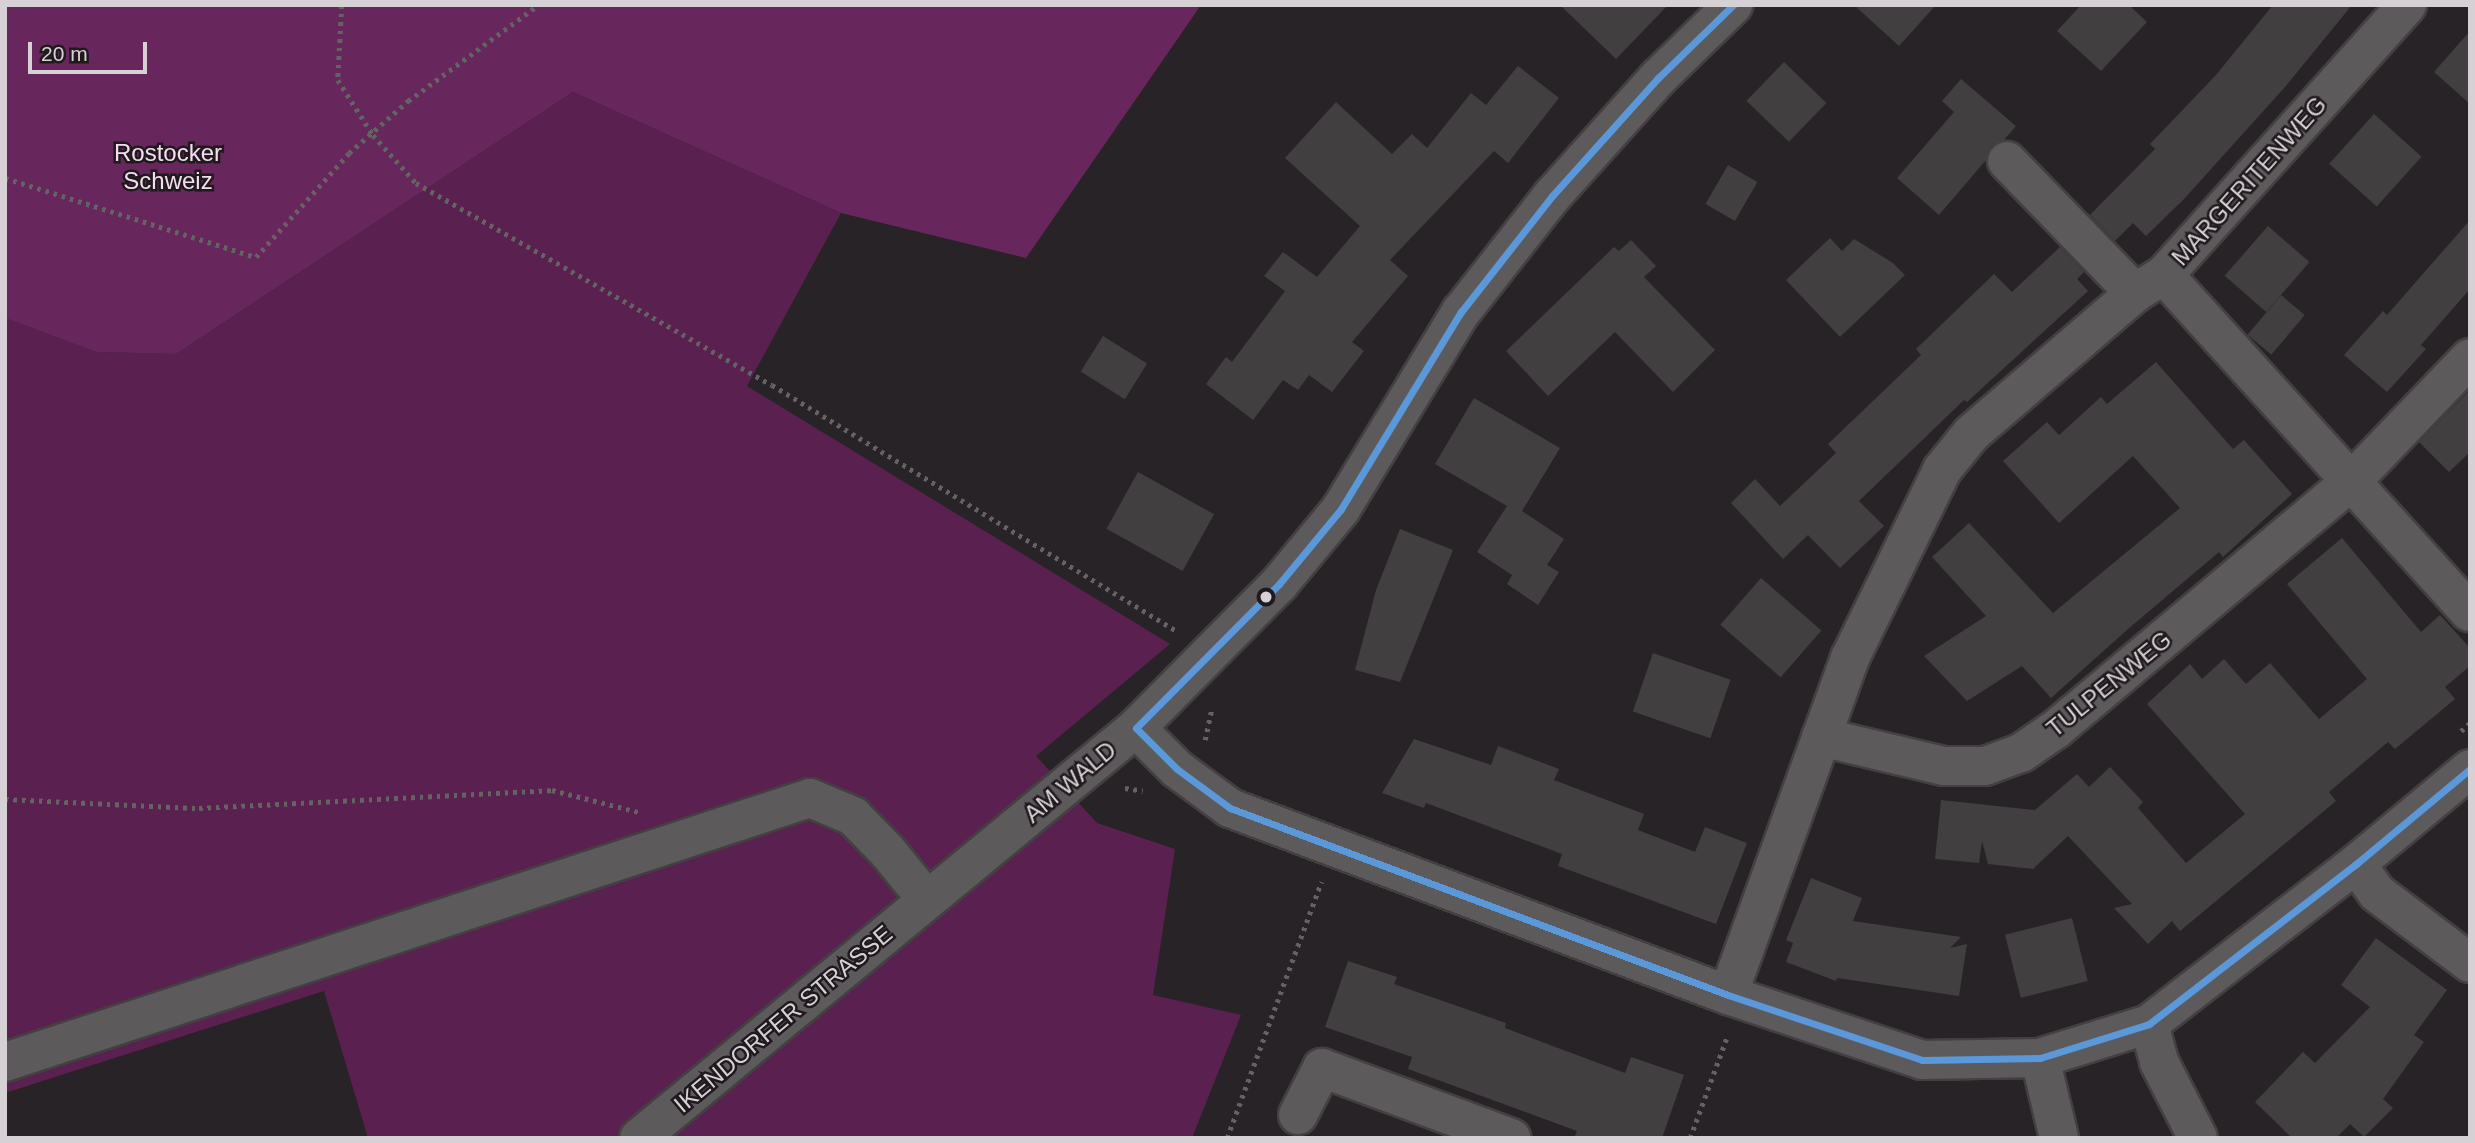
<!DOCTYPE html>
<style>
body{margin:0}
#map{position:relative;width:2475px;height:1143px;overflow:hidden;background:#282326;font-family:Helvetica,sans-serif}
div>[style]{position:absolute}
.green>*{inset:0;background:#5a2050}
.forest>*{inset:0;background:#67275c}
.building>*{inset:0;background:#423f41;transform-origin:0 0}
.path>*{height:4.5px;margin-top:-2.25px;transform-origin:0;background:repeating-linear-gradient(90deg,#656264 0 3.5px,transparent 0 8.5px)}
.roads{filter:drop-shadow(2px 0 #444042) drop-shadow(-2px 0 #444042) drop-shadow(0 2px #444042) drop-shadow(0 -2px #444042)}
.minor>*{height:38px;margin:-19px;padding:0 19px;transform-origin:19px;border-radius:19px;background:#5d5a5c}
.bus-1>*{height:7px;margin:-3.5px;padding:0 3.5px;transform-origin:3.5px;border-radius:3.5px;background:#5a98d9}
.dots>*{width:19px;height:19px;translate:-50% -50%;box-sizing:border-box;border:4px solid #20191e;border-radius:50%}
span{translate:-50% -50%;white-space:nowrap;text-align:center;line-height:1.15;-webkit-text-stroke:5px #20191e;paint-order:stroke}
.park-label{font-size:24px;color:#f3dded}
.street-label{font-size:24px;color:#d6d1d5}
.frame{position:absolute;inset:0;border:7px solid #d6d1d5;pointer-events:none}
.scale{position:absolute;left:28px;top:42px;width:119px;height:32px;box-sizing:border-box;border:4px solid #d6d1d5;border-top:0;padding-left:9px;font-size:21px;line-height:24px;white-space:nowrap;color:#d6d1d5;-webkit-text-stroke:5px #20191e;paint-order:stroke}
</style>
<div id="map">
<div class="green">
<i style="clip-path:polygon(573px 92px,841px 213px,747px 386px,1170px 644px,1036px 756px,1097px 823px,1175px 849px,1153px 995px,1241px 1015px,1192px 1138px,368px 1138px,324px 991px,5px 1093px,5px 318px,96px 352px,176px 354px)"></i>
</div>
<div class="forest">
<i style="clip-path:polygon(5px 5px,1201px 5px,1026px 258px,841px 213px,573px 92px,176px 354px,96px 352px,5px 318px)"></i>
</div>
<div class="building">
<i style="clip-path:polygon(1560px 5px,1668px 5px,1616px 59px)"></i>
<i style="clip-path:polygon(1854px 5px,1936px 5px,1899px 46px)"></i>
<i style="clip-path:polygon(2081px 5px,2129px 5px,2147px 22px,2101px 71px,2057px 31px)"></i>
<i style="clip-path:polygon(2273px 5px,2352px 5px,2285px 87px,2184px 199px,2146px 236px,2133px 223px,2115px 241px,2090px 215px,2155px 149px,2150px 144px,2216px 75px)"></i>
<i style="clip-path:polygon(2470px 31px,2470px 104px,2434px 72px)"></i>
<i style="left:1784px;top:62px;width:59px;height:54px;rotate:44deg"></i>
<i style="clip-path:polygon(1518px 66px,1559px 98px,1508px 163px,1494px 151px,1390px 260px,1408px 276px,1352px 342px,1364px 351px,1332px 392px,1309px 375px,1298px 390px,1283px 380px,1253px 420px,1206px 384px,1226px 357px,1232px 362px,1285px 291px,1264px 276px,1283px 252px,1317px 277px,1360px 226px,1285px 158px,1336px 102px,1392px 154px,1412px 134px,1427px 148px,1471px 93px,1486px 105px)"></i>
<i style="clip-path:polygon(1961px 79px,2016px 126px,2004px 140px,1991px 146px,1986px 160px,1939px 215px,1897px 178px,1954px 112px,1942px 101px)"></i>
<i style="left:2374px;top:114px;width:64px;height:67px;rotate:42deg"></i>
<i style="left:1728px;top:165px;width:34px;height:45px;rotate:30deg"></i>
<i style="clip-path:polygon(2470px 220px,2470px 289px,2421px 345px,2426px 349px,2387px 392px,2344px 355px,2383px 311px,2387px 315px)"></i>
<i style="left:2268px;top:226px;width:55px;height:66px;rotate:41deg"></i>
<i style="clip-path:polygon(1830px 238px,1842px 251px,1854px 239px,1893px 263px,1905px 275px,1840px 337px,1786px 280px)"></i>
<i style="clip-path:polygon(1631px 240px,1656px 266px,1644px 277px,1715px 350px,1673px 392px,1615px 332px,1548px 396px,1506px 351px,1614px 247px,1619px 251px)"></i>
<i style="clip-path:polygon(2060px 247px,2084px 272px,2077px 279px,2088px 291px,1967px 402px,1964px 400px,1859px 501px,1884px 526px,1840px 568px,1808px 535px,1783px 559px,1731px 503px,1755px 479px,1780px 506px,1836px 453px,1828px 444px,1921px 355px,1916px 349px,1994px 274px,2012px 292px)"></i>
<i style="left:2281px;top:295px;width:31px;height:52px;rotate:40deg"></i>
<i style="left:1103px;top:336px;width:52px;height:42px;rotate:32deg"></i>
<i style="clip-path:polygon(2156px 362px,2233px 449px,2244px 440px,2292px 494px,2223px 557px,2219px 552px,2128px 629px,2051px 698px,2022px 666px,1967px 701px,1924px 656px,1986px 616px,1932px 557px,1969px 523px,2053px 613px,2180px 508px,2133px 456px,2059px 523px,2003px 461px,2047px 422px,2059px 435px,2101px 397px,2107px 404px)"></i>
<i style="clip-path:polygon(2470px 390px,2470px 452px,2449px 472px,2419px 442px)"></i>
<i style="clip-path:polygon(1474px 398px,1560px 448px,1522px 511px,1564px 539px,1547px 565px,1559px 572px,1538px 605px,1507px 584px,1512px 575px,1477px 552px,1507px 506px,1435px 464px)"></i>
<i style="left:1138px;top:472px;width:87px;height:65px;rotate:29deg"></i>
<i style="clip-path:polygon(1400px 529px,1453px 550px,1400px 682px,1355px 670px,1376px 590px)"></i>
<i style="clip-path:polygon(2342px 538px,2421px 632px,2440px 615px,2470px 648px,2470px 666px,2445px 687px,2455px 699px,2395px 749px,2388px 742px,2329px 792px,2336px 801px,2180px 931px,2172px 921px,2148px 944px,2114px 908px,2132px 904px,2068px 836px,2033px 869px,1988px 864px,1982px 841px,1979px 863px,1935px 859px,1941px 800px,2035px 810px,2077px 774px,2089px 787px,2110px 767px,2143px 802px,2138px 808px,2186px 863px,2245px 814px,2147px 704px,2190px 664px,2202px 679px,2224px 659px,2246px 684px,2270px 663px,2319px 719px,2367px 679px,2287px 584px)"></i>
<i style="left:1761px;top:578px;width:80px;height:62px;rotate:41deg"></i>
<i style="left:1653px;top:653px;width:82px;height:62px;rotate:19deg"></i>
<i style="clip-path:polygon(1414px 739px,1491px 765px,1498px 746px,1559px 769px,1554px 780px,1644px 814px,1638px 830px,1695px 852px,1705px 827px,1747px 843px,1716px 924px,1558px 866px,1562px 854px,1426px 803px,1424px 808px,1382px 793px)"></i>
<i style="clip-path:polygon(1811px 878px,1862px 898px,1853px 921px,1961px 937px,1950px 948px,1967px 944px,1959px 996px,1837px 978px,1836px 981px,1786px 962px,1793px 943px,1786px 940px)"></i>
<i style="left:2072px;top:918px;width:65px;height:69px;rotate:76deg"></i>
<i style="clip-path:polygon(2376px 938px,2447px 990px,2414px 1035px,2424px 1042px,2383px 1099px,2393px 1108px,2364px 1137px,2350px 1124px,2336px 1138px,2292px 1138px,2255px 1102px,2303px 1052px,2315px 1063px,2370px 1007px,2341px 985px)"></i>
<i style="clip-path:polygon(1348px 961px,1397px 977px,1394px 984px,1506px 1023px,1505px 1028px,1625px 1073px,1631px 1057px,1684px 1075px,1662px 1138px,1574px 1138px,1577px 1131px,1408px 1069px,1412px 1057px,1325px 1027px)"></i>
</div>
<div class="path">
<i style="left:342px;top:5px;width:75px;rotate:93.1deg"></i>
<i style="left:338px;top:80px;width:65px;rotate:57.5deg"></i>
<i style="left:373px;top:135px;width:64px;rotate:48.1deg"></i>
<i style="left:416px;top:183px;width:409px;rotate:29.6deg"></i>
<i style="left:772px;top:385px;width:473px;rotate:31.3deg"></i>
<i style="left:5px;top:178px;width:263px;rotate:17.5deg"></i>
<i style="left:256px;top:257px;width:140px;rotate:-48.2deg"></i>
<i style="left:349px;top:153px;width:79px;rotate:-41.4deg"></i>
<i style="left:408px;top:101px;width:162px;rotate:-36.4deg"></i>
<i style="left:2461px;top:731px;width:12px;rotate:-42deg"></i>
<i style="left:1205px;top:740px;width:33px;rotate:-78deg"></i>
<i style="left:1125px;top:788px;width:18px;rotate:9deg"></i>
<i style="left:5px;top:799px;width:194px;rotate:2.7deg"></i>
<i style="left:199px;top:808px;width:353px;rotate:-2.9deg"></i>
<i style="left:552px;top:790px;width:90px;rotate:14.2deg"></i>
<i style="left:1227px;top:1138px;width:273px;rotate:-69.8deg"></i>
<i style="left:1690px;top:1138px;width:108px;rotate:-69.9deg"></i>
</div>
<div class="roads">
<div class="minor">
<i style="left:2007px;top:161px;width:184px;rotate:45.9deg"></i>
<i style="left:2164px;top:275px;width:455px;rotate:47.8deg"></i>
<i style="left:1136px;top:728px;width:58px;rotate:45deg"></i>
<i style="left:1177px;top:769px;width:66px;rotate:36.3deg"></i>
<i style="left:1230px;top:808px;width:532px;rotate:20.58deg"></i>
<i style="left:1728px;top:995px;width:205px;rotate:18.5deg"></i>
<i style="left:1922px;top:1060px;width:118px;rotate:-1deg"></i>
<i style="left:2040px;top:1058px;width:114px;rotate:-17.3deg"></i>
<i style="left:2149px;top:1024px;width:262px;rotate:-37.7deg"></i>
<i style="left:2356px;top:864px;width:148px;rotate:-39.8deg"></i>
<i style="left:1821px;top:737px;width:126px;rotate:13.3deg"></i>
<i style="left:1944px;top:766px;width:41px"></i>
<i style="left:1985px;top:766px;width:38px;rotate:-20deg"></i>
<i style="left:2021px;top:753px;width:42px;rotate:-34.4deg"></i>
<i style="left:2056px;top:729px;width:386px;rotate:-40deg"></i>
<i style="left:2352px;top:481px;width:170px;rotate:-46.2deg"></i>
<i style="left:2356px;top:864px;width:36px;rotate:54deg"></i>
<i style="left:2377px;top:893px;width:116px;rotate:37deg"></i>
<i style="left:1728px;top:995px;width:358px;rotate:-70.1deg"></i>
<i style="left:1850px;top:658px;width:209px;rotate:-63.9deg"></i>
<i style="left:1942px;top:470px;width:46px;rotate:-51.1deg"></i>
<i style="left:1971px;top:434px;width:216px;rotate:-40.7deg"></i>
<i style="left:2135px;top:293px;width:34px;rotate:-32deg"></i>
<i style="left:2164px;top:275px;width:363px;rotate:-48deg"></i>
<i style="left:2149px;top:1024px;width:39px;rotate:75deg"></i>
<i style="left:2159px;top:1062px;width:85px;rotate:62.8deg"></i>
<i style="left:2040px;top:1058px;width:82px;rotate:76.6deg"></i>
<i style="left:5px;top:1062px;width:847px;rotate:-18.16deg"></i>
<i style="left:810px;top:798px;width:47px;rotate:22.7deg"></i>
<i style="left:853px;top:816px;width:50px;rotate:45.8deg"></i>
<i style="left:888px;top:852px;width:62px;rotate:50.9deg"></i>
<i style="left:1298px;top:1115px;width:53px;rotate:-62.9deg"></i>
<i style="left:1322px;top:1068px;width:202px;rotate:20.3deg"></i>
<i style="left:639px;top:1138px;width:644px;rotate:-39.52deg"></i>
<i style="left:1136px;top:728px;width:203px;rotate:-45.2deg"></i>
<i style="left:1279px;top:584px;width:97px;rotate:-50.4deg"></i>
<i style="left:1341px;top:509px;width:231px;rotate:-58.7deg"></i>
<i style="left:1461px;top:312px;width:147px;rotate:-51.9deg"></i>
<i style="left:1552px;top:196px;width:159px;rotate:-48.1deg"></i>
<i style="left:1658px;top:78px;width:105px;rotate:-44.2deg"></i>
</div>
</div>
<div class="bus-1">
<i style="left:1136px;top:728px;width:58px;rotate:45deg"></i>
<i style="left:1177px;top:769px;width:66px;rotate:36.3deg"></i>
<i style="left:1230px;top:808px;width:532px;rotate:20.58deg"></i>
<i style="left:1728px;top:995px;width:205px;rotate:18.5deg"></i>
<i style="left:1922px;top:1060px;width:118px;rotate:-1deg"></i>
<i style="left:2040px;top:1058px;width:114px;rotate:-17.3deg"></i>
<i style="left:2149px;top:1024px;width:262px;rotate:-37.7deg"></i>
<i style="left:2356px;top:864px;width:148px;rotate:-39.8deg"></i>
<i style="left:1136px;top:728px;width:203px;rotate:-45.2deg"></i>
<i style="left:1279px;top:584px;width:97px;rotate:-50.4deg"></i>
<i style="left:1341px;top:509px;width:231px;rotate:-58.7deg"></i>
<i style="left:1461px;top:312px;width:147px;rotate:-51.9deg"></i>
<i style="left:1552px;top:196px;width:159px;rotate:-48.1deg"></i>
<i style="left:1658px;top:78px;width:105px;rotate:-44.2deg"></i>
</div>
<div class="dots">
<i style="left:1266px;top:597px;background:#d6d1d5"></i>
</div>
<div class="park-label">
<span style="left:168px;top:167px">Rostocker<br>Schweiz</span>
</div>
<div class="street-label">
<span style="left:2249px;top:181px;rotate:-48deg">MARGERITENWEG</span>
<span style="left:2109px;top:684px;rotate:-39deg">TULPENWEG</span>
<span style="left:1070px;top:782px;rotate:-40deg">AM WALD</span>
<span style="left:783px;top:1019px;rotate:-40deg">IKENDORFER STRASSE</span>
</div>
<div class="frame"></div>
<div class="scale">20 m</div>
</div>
